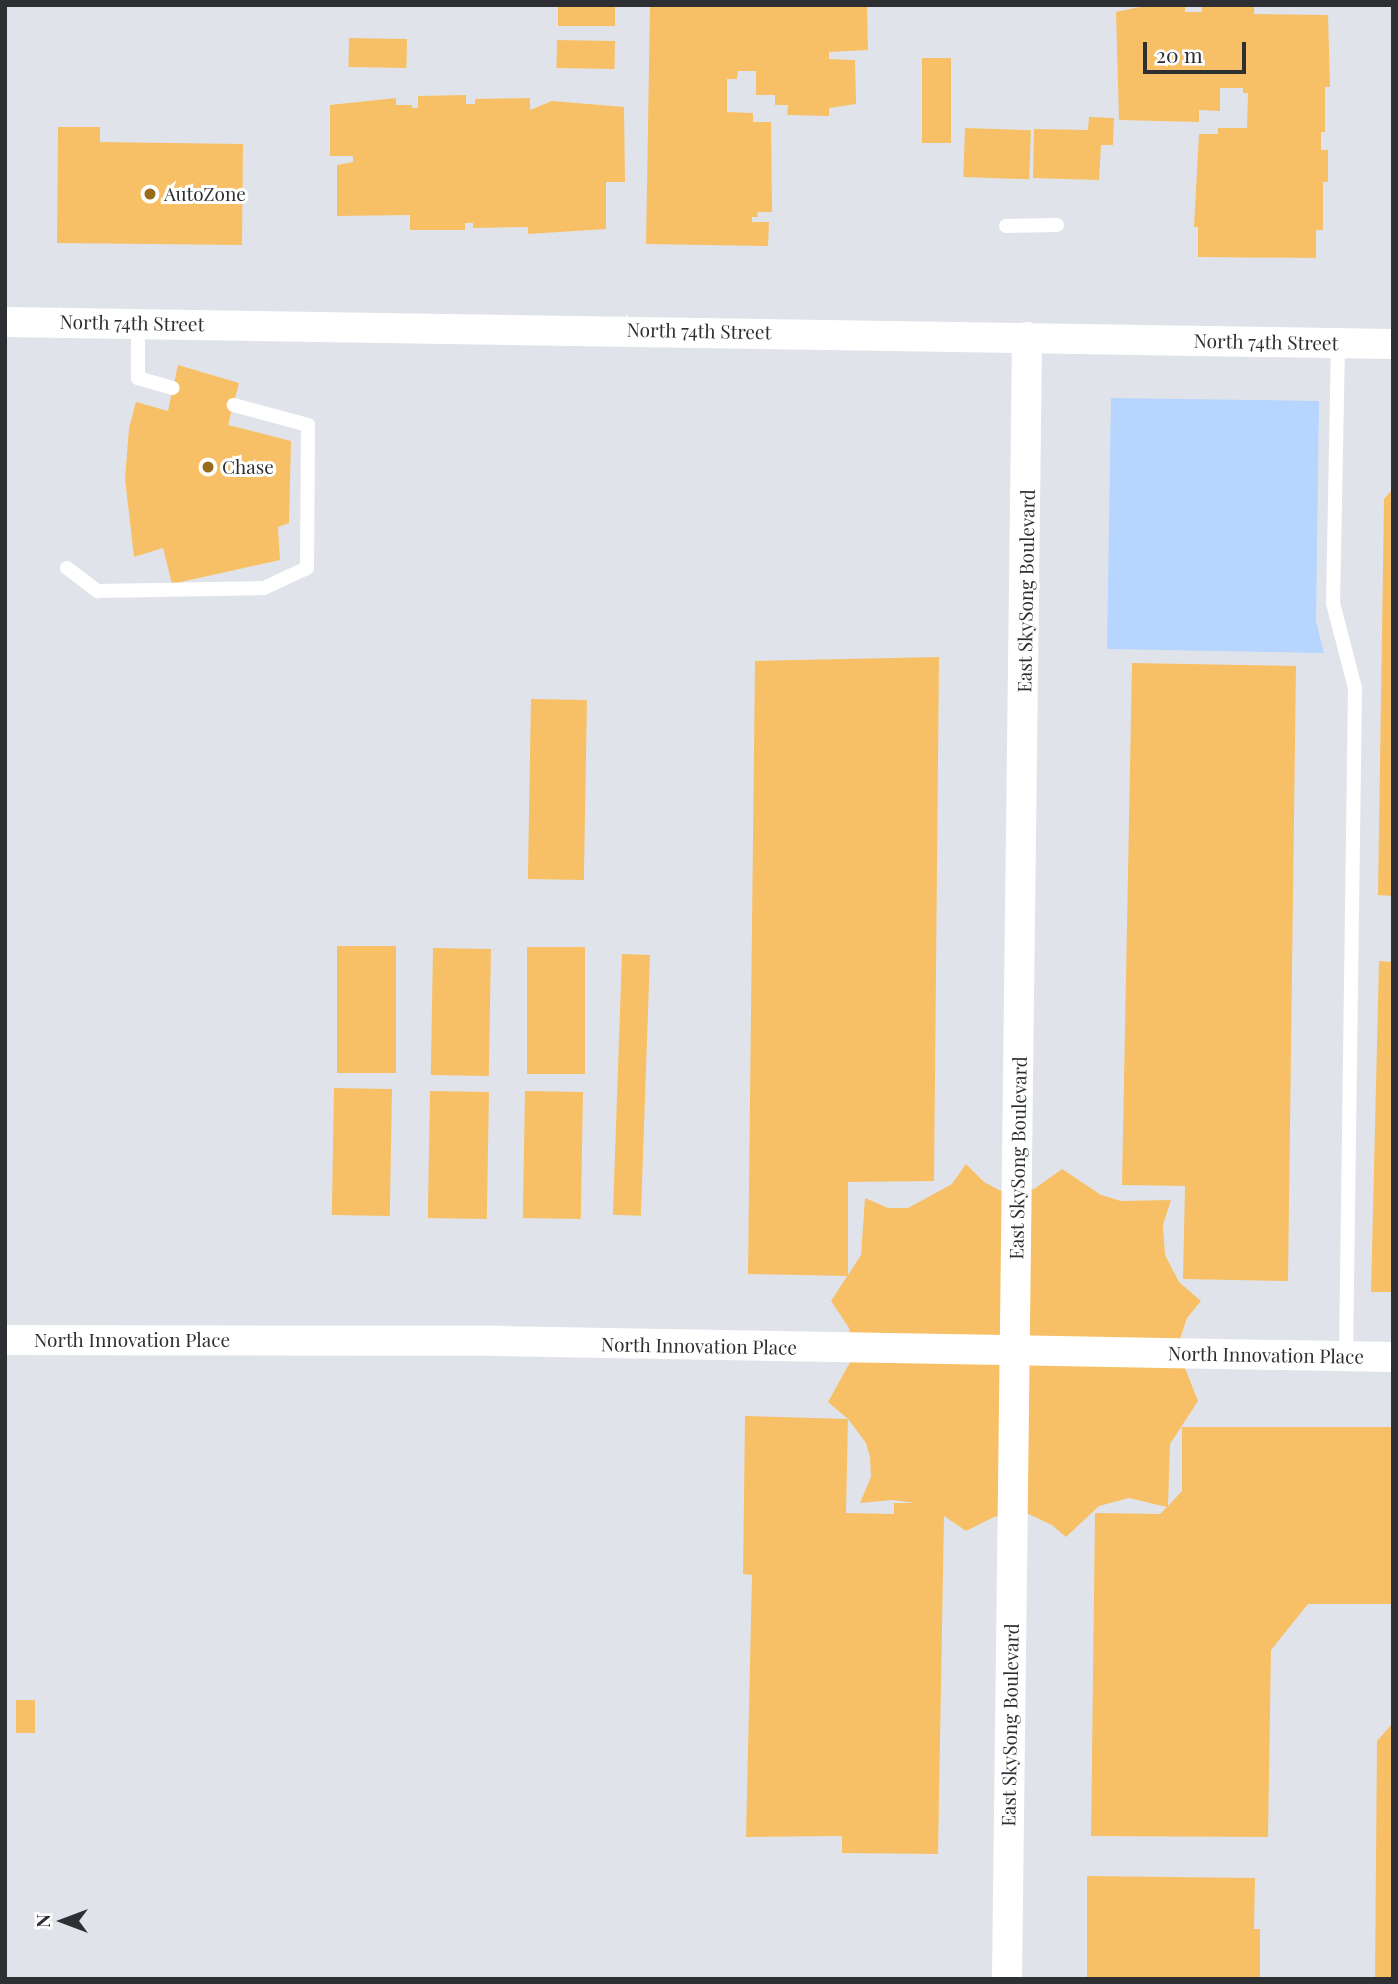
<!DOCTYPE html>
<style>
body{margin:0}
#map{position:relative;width:1398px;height:1984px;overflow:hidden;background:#e0e4ea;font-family:"Playfair Display",serif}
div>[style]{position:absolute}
.green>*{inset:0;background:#b6d5ff}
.building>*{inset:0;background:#f7c067;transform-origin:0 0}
.lane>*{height:14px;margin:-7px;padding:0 7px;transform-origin:7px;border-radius:7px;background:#fff}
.street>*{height:30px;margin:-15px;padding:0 15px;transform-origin:15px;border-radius:15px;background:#fff}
.dots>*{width:19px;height:19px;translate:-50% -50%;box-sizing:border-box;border:4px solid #fff;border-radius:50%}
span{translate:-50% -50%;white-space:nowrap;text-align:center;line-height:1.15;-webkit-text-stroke:6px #fff;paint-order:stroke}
.poi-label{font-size:19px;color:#2e2f32}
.left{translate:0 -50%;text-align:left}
.street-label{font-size:19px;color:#2e2f32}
.frame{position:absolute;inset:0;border:7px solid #2e2f32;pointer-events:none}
.north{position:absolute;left:28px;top:1886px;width:70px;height:70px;-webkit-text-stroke:5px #fff;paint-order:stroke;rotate:270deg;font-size:19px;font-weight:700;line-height:28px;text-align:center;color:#2e2f32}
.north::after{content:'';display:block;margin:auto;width:24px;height:32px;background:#2e2f32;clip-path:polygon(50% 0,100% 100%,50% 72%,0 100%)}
.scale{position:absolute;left:1143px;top:42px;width:103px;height:32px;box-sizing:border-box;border:4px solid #2e2f32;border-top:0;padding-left:9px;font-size:21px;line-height:24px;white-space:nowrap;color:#2e2f32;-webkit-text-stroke:5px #fff;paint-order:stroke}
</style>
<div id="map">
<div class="green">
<i style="clip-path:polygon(1111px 398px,1319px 401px,1316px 621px,1324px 653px,1107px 649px)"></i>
</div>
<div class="building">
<i style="left:558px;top:5px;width:57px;height:21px"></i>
<i style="clip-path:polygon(650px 5px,867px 5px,868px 50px,829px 52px,829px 59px,855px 60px,856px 104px,829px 108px,829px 116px,787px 115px,788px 105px,775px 105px,775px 95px,756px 95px,756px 71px,738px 71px,737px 79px,727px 79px,727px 112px,753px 113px,753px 122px,771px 122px,772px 212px,757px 212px,758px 217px,752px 217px,752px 222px,769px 222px,768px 246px,646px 244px)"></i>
<i style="clip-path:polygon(1149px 5px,1185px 5px,1185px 12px,1202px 12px,1202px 6px,1254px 7px,1254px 14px,1328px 15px,1330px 87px,1325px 87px,1325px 132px,1321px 132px,1321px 150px,1328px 150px,1328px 182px,1323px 182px,1323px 230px,1316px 230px,1316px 258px,1198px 257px,1198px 227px,1194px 227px,1199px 134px,1218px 134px,1218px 128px,1247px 128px,1248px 93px,1243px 93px,1243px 88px,1220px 88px,1220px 111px,1199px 110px,1199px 122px,1119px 120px,1116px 12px)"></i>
<i style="left:349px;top:38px;width:58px;height:29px;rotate:1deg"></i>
<i style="left:557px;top:40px;width:58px;height:28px;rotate:1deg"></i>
<i style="left:922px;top:58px;width:29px;height:85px"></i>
<i style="clip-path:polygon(466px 95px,466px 104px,475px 104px,475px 99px,530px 98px,530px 110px,552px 101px,624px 107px,625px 182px,606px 182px,606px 229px,528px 234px,528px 227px,473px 228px,473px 223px,465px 223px,465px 230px,410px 230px,410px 215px,337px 216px,337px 165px,353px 162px,353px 156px,330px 156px,330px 105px,396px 98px,396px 105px,412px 105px,412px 108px,418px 108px,418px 96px)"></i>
<i style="clip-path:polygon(1089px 117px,1114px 118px,1113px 145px,1101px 145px,1099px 180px,1033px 178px,1034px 129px,1088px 130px)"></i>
<i style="clip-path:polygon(58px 127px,100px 127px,100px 142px,243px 144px,242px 245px,57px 243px)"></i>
<i style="left:965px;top:128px;width:66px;height:49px;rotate:2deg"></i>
<i style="clip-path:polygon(178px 365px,239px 383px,228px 425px,291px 441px,289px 523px,278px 527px,280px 560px,172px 584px,163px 548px,134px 557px,125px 479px,129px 428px,136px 402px,168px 411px)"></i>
<i style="clip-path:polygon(1393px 489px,1393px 896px,1378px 895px,1384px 499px)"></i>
<i style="clip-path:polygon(939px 657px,934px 1181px,848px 1182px,848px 1276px,748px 1274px,755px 661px)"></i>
<i style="clip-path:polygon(1132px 663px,1296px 666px,1288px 1281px,1183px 1279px,1185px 1186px,1122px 1185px)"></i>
<i style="left:531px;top:699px;width:56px;height:180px;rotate:1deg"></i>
<i style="left:337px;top:946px;width:59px;height:127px"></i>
<i style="left:527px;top:947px;width:58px;height:127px"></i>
<i style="left:433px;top:948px;width:58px;height:127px;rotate:1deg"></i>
<i style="left:622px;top:954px;width:28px;height:261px;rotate:2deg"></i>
<i style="clip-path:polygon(1379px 961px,1393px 962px,1393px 1292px,1371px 1292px)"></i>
<i style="left:334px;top:1088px;width:58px;height:127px;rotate:1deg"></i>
<i style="left:430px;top:1091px;width:59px;height:127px;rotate:1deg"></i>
<i style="left:525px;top:1091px;width:58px;height:127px;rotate:1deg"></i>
<i style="clip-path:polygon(evenodd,966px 1164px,984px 1182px,1003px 1192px,1034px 1189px,1062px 1169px,1101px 1195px,1121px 1201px,1171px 1200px,1163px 1225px,1165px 1255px,1179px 1282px,1201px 1301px,1187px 1318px,1177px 1348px,1198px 1401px,1170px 1444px,1168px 1506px,1182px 1491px,1182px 1427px,1393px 1427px,1393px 1604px,1308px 1604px,1271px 1650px,1268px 1837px,1091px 1836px,1095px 1513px,1160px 1514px,1167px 1507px,1129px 1498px,1099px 1506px,1066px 1537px,1052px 1525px,1024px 1512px,994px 1517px,966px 1531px,944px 1516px,938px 1854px,842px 1853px,842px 1836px,746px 1837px,752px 1575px,743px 1574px,745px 1416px,848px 1419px,828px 1402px,854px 1355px,849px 1328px,831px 1301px,861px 1255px,865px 1198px,888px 1208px,908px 1208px,952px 1184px,966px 1164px,848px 1419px,866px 1443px,870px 1457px,871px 1477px,860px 1503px,892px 1500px,916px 1503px,894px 1503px,894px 1514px,846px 1513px,848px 1419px)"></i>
<i style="left:16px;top:1700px;width:19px;height:33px"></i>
<i style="clip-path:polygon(1393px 1723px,1393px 1979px,1375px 1979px,1377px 1741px)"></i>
<i style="clip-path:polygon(1087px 1876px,1255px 1878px,1254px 1929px,1260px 1929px,1260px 1979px,1087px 1979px)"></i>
</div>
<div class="lane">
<i style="left:1006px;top:226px;width:51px;rotate:-1.1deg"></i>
<i style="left:138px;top:323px;width:55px;rotate:90deg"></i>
<i style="left:138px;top:378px;width:36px;rotate:16deg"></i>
<i style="left:1338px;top:344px;width:259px;rotate:91.1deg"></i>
<i style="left:1333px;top:603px;width:88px;rotate:75.5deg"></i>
<i style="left:1355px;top:688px;width:669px;rotate:90.77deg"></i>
<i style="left:67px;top:568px;width:39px;rotate:37deg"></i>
<i style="left:98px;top:591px;width:166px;rotate:-1deg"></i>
<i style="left:264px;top:588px;width:47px;rotate:-24.9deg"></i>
<i style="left:307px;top:568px;width:143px;rotate:-89.6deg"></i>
<i style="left:308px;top:425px;width:77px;rotate:-164.9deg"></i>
</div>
<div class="street">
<i style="left:5px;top:322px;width:1388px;rotate:0.91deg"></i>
<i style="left:5px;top:1340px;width:494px;rotate:0.1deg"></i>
<i style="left:499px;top:1341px;width:894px;rotate:1.03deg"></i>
<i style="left:1007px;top:1979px;width:1642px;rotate:-89.3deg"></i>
</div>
<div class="dots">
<i style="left:150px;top:194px;background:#976b19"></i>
<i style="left:208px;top:467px;background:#976b19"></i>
</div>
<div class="poi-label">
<span class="left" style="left:164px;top:194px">AutoZone</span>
<span class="left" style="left:222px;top:467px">Chase</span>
</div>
<div class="street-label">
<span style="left:132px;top:323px;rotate:1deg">North 74th Street</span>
<span style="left:699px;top:331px;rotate:1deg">North 74th Street</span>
<span style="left:1266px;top:342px;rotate:1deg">North 74th Street</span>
<span style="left:1026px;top:591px;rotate:-89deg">East SkySong Boulevard</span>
<span style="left:1018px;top:1158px;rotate:-89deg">East SkySong Boulevard</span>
<span style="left:132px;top:1340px">North Innovation Place</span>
<span style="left:699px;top:1346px;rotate:1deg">North Innovation Place</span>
<span style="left:1266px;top:1355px;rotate:1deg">North Innovation Place</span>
<span style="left:1010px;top:1725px;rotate:-89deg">East SkySong Boulevard</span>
</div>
<div class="frame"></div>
<div class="north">N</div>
<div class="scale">20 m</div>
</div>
